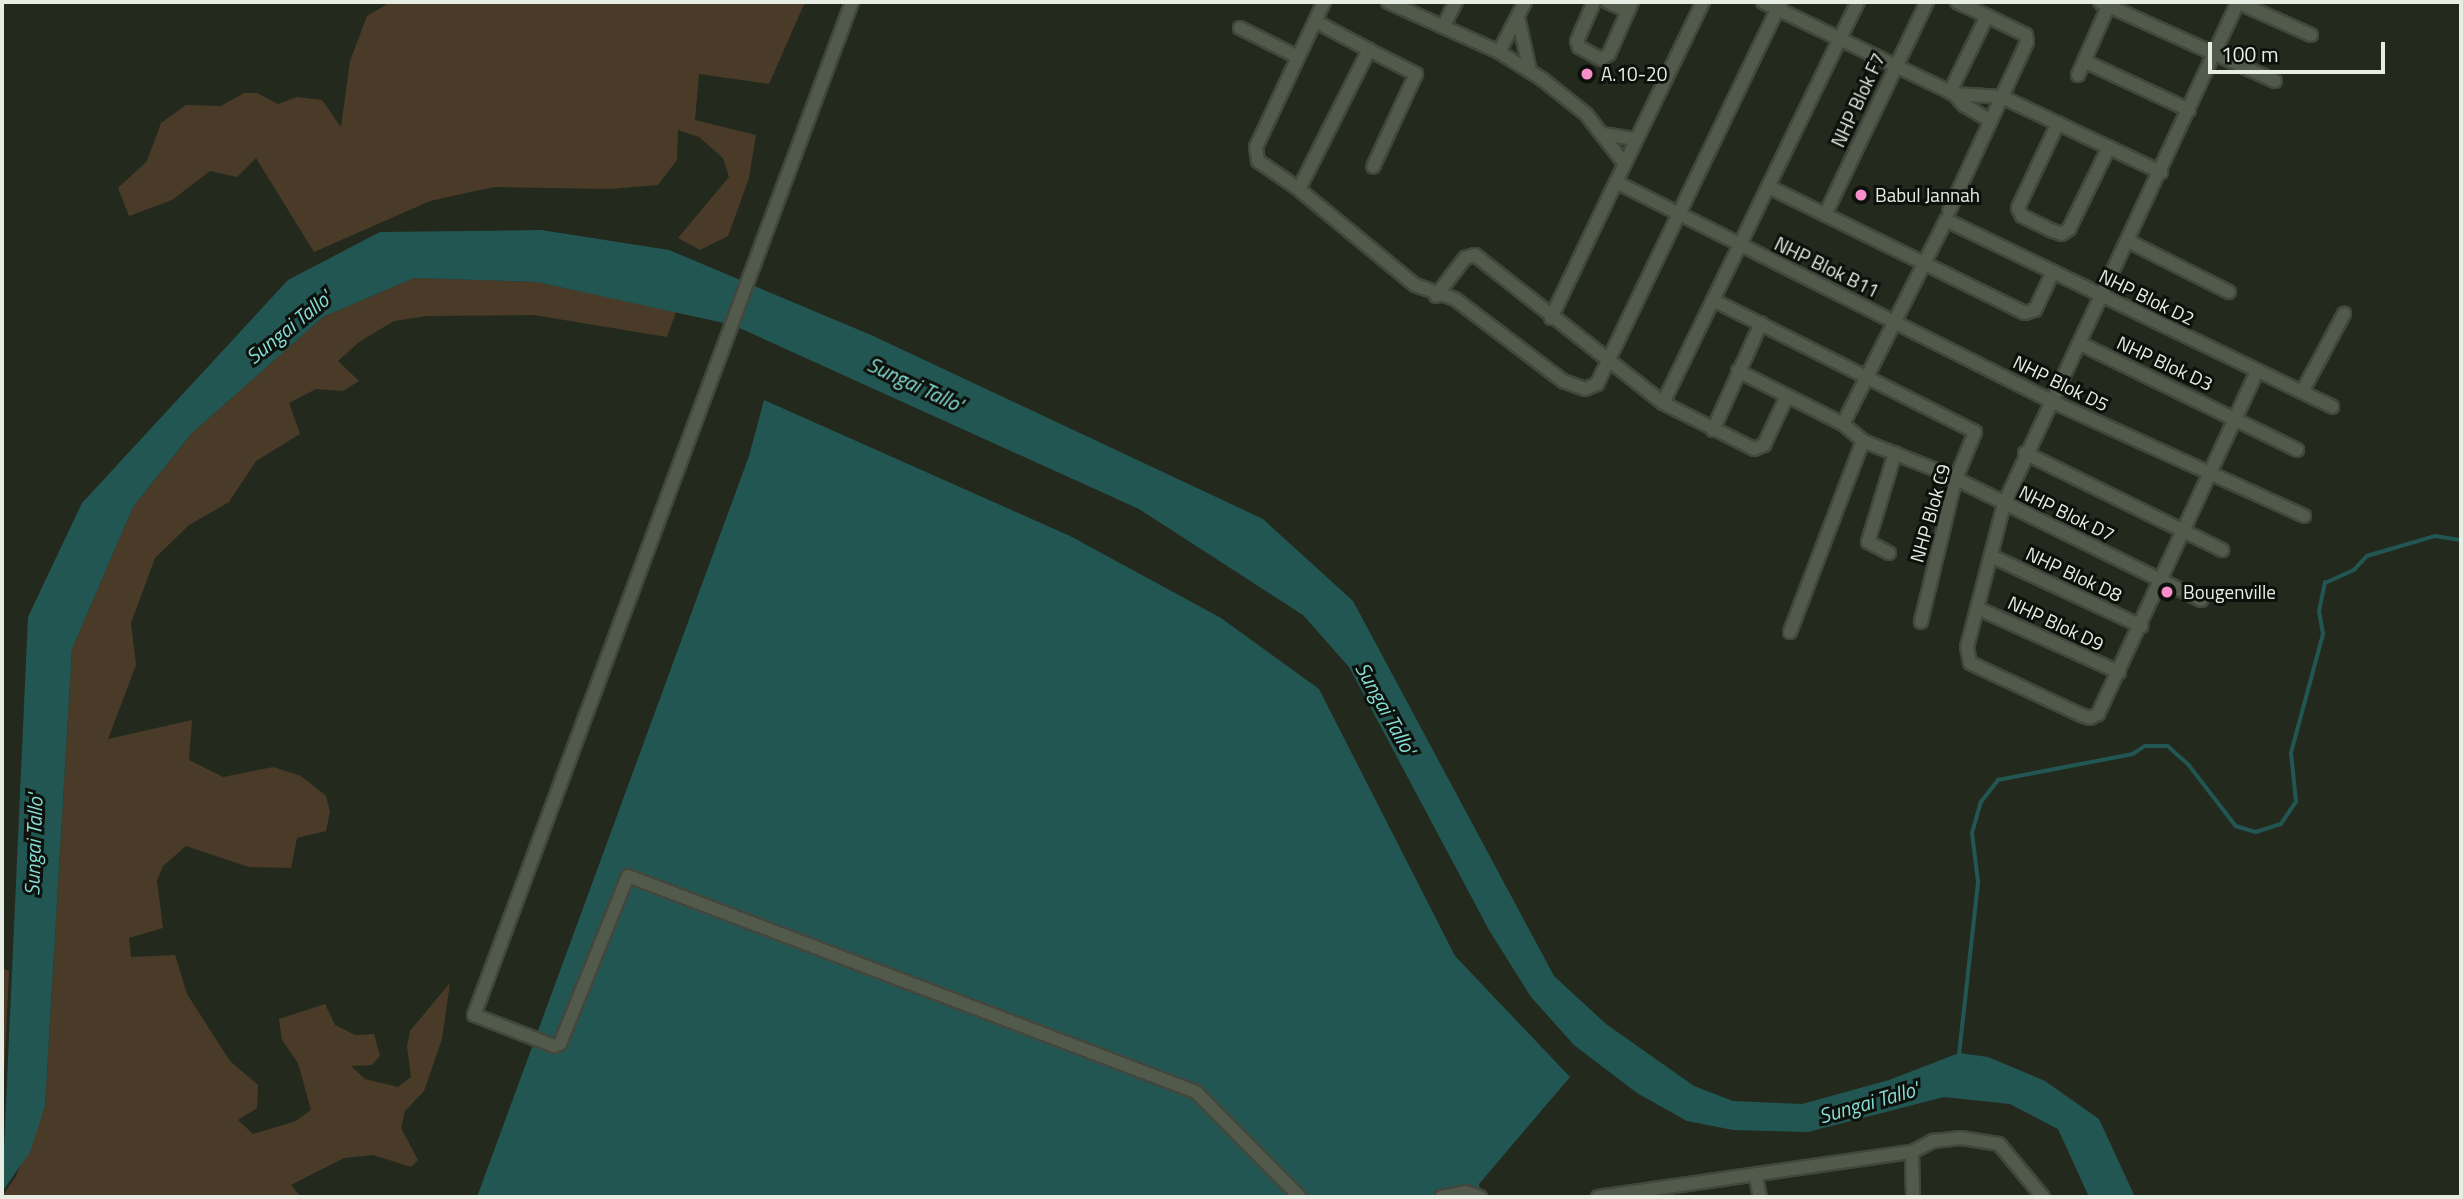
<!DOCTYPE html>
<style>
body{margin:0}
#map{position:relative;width:2463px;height:1199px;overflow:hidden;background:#232a1d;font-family:"Titillium Web",sans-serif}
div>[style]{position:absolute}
.green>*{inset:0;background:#4a3b28}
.water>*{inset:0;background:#225653}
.stream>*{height:3.5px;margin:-1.75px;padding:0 1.75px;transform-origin:1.75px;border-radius:1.75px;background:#225653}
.roads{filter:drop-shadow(2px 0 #41473c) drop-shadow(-2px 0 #41473c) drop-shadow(0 2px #41473c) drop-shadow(0 -2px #41473c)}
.street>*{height:12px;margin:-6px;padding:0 6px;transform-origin:6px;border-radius:6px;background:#525a4c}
.dots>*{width:19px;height:19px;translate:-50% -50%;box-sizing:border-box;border:4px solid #0e110b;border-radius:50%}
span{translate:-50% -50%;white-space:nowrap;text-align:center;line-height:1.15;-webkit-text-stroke:6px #0e110b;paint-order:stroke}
.poi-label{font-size:19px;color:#e8ede4}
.left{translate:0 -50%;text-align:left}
.street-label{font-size:19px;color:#e8ede4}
.water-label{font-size:21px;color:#85ddd7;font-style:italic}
.frame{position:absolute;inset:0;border:4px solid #e8ede4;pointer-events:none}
.scale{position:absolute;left:2208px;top:42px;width:177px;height:32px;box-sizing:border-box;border:4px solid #e8ede4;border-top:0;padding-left:9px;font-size:21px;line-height:24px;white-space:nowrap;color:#e8ede4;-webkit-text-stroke:5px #0e110b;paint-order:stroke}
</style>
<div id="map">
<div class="green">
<i style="clip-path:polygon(391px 2px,805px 2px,769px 84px,699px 74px,695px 120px,756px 135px,749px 178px,728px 236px,700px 250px,678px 238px,729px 177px,723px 158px,699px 137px,678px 130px,677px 160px,658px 185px,610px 189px,494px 187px,430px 201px,314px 252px,256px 158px,237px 177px,210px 171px,172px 200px,129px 216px,118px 188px,147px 161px,161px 123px,186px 105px,221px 106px,244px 93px,257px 93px,278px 104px,297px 97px,322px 100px,341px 127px,350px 61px,367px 16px)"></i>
<i style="clip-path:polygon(414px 278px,537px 282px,676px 312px,667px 337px,534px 315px,427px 316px,394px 321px,359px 342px,338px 361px,359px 381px,343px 391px,316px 389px,289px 403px,300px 434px,256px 461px,229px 502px,189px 525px,155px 558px,131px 623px,136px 665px,108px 739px,192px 720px,189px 760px,223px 777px,273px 767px,301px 776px,326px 796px,330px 812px,326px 831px,297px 838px,291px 868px,249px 867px,186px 846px,163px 866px,157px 881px,163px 928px,129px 938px,131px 957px,175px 955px,187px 994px,230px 1061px,258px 1085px,257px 1108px,238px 1120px,253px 1134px,296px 1121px,311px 1110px,298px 1063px,282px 1040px,279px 1019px,325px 1004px,335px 1025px,355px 1035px,374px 1034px,380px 1056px,372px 1065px,351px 1066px,365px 1079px,398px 1087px,411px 1077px,407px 1046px,410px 1031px,450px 983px,442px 1039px,424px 1091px,405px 1111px,401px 1128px,418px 1160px,411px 1167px,373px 1155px,344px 1158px,291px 1185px,301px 1197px,2px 1197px,16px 1176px,45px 1106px,72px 649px,133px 507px,191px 434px,323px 317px)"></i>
<i style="clip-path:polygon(2px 968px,9px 971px,2px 1118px)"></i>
</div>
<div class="water">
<i style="clip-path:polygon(541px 230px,669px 250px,871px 335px,1263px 519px,1353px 601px,1554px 976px,1606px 1024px,1694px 1086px,1733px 1101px,1802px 1104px,1889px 1080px,1959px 1053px,1988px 1057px,2045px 1081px,2099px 1119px,2135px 1197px,2089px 1197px,2058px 1129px,2010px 1104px,1944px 1097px,1808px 1132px,1733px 1130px,1687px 1121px,1637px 1093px,1574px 1045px,1531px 997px,1489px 930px,1349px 667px,1303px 615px,1139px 509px,733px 325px,537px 282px,414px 278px,323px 317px,191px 434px,133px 507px,72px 649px,45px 1106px,30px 1152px,2px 1192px,28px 617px,82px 503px,288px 280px,380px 232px)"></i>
<i style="clip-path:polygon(764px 400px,1070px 536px,1221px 618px,1319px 689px,1455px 956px,1570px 1077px,1479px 1184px,1481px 1197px,477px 1197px,749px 456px)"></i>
</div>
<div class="stream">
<i style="left:1959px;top:1055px;width:174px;rotate:-83.7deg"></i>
<i style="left:1978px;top:882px;width:49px;rotate:-97deg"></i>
<i style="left:1972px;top:833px;width:32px;rotate:-74deg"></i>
<i style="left:1981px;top:802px;width:28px;rotate:-52deg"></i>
<i style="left:1998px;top:780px;width:137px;rotate:-10.9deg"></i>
<i style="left:2133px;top:754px;width:14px;rotate:-34deg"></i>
<i style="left:2145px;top:746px;width:23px"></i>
<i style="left:2168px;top:746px;width:28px;rotate:42deg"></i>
<i style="left:2189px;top:765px;width:77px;rotate:52.4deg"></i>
<i style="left:2236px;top:826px;width:21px;rotate:17deg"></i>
<i style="left:2256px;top:832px;width:26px;rotate:-18deg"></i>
<i style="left:2281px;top:824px;width:27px;rotate:-56deg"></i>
<i style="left:2296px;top:802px;width:49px;rotate:-95.8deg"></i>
<i style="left:2291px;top:753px;width:123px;rotate:-74.9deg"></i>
<i style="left:2323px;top:634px;width:23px;rotate:-100deg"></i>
<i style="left:2319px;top:611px;width:29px;rotate:-78deg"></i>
<i style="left:2325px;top:583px;width:32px;rotate:-24deg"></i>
<i style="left:2354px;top:570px;width:19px;rotate:-47deg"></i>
<i style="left:2367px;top:556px;width:71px;rotate:-16.4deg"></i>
<i style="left:2435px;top:536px;width:26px;rotate:9deg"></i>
</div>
<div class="roads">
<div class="street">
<i style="left:852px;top:2px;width:1081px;rotate:110.46deg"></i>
<i style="left:474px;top:1015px;width:86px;rotate:21.2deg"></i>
<i style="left:554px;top:1046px;width:6px;rotate:-18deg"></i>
<i style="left:560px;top:1044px;width:181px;rotate:-68deg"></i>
<i style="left:628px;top:876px;width:608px;rotate:20.82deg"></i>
<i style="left:1196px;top:1092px;width:148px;rotate:45.3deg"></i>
<i style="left:1324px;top:2px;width:160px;rotate:115.1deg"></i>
<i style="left:1256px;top:147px;width:14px;rotate:82deg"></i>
<i style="left:1258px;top:161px;width:46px;rotate:34.4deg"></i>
<i style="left:1296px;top:187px;width:154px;rotate:39.5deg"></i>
<i style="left:1415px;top:285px;width:42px;rotate:19.3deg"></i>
<i style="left:1455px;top:299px;width:136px;rotate:37.2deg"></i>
<i style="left:1563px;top:381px;width:23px;rotate:20deg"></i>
<i style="left:1585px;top:389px;width:13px;rotate:-23deg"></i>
<i style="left:1597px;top:384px;width:424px;rotate:-64.3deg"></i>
<i style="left:1388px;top:2px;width:122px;rotate:24.2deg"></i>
<i style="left:1499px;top:52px;width:51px;rotate:32.1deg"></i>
<i style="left:1542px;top:79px;width:56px;rotate:38.5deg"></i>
<i style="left:1586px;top:114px;width:62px;rotate:52.2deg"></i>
<i style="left:1594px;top:2px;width:43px;rotate:113.6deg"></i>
<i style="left:1577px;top:41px;width:6px;rotate:72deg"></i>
<i style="left:1579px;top:47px;width:25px;rotate:29deg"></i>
<i style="left:1601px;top:59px;width:9px;rotate:-32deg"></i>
<i style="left:1609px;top:54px;width:47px;rotate:-66.2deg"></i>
<i style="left:1608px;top:2px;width:22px;rotate:24deg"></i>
<i style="left:1628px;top:11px;width:10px;rotate:-66deg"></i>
<i style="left:1763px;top:2px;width:212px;rotate:25.7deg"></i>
<i style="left:1954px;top:94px;width:15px;rotate:48deg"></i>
<i style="left:1964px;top:105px;width:31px;rotate:31deg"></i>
<i style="left:1957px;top:2px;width:33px;rotate:25deg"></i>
<i style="left:2100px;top:2px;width:192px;rotate:24.3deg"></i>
<i style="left:2237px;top:2px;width:81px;rotate:24deg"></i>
<i style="left:2238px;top:2px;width:554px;rotate:114.99deg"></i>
<i style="left:2004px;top:504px;width:148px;rotate:104.5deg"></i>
<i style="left:1967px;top:647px;width:16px;rotate:79deg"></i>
<i style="left:1970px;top:663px;width:123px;rotate:25.1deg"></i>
<i style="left:2081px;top:715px;width:9px;rotate:18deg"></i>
<i style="left:2090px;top:718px;width:9px;rotate:-27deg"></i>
<i style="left:2098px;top:714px;width:377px;rotate:-65.1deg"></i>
<i style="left:1518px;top:17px;width:55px;rotate:77.5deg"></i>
<i style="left:1443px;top:27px;width:28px;rotate:-63deg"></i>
<i style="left:1240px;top:28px;width:65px;rotate:26.6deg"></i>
<i style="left:1369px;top:50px;width:53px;rotate:27.1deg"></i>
<i style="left:1416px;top:74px;width:102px;rotate:114.8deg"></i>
<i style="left:1499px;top:52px;width:56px;rotate:-62.5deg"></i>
<i style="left:2084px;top:61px;width:116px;rotate:25deg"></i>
<i style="left:2078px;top:75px;width:80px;rotate:-66.3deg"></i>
<i style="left:1954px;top:94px;width:48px;rotate:3.6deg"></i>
<i style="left:2002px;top:97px;width:176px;rotate:25.3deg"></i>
<i style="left:2058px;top:123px;width:94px;rotate:115.2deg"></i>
<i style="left:2018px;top:208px;width:9px;rotate:63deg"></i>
<i style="left:2022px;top:216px;width:34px;rotate:26deg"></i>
<i style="left:2053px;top:231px;width:9px;rotate:18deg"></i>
<i style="left:2062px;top:234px;width:9px;rotate:-36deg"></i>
<i style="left:2069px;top:229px;width:91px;rotate:-64deg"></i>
<i style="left:1603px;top:134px;width:33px;rotate:9deg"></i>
<i style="left:1616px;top:182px;width:200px;rotate:-64.2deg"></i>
<i style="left:1769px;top:187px;width:285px;rotate:26.2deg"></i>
<i style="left:2025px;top:313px;width:10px;rotate:-17deg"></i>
<i style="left:2035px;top:310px;width:42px;rotate:-64.7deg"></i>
<i style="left:1299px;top:189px;width:156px;rotate:-63.3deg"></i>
<i style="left:1369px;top:50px;width:61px;rotate:-151.8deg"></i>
<i style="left:1949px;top:211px;width:186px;rotate:-65.2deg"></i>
<i style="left:2027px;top:42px;width:7px;rotate:-98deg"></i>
<i style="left:2026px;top:35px;width:43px;rotate:-154deg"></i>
<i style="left:1987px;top:16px;width:85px;rotate:116deg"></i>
<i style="left:1825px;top:215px;width:236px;rotate:-64.4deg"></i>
<i style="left:2128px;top:241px;width:113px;rotate:26.8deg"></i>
<i style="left:1436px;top:296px;width:48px;rotate:-52.7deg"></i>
<i style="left:1465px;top:258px;width:10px;rotate:-17deg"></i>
<i style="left:1475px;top:255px;width:239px;rotate:38.2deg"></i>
<i style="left:1663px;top:403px;width:102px;rotate:26.8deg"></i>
<i style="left:1754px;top:449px;width:11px;rotate:-22deg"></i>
<i style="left:1764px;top:445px;width:52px;rotate:-64.9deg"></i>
<i style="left:1715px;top:301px;width:291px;rotate:26.7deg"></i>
<i style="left:1975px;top:432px;width:53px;rotate:112.2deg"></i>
<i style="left:1955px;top:481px;width:145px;rotate:103.6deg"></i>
<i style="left:1551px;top:318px;width:151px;rotate:-64.5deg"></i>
<i style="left:1616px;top:182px;width:487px;rotate:26.7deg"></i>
<i style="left:2051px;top:401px;width:278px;rotate:24.4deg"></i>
<i style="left:2079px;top:343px;width:243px;rotate:26.1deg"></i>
<i style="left:1738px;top:371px;width:118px;rotate:26.8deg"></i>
<i style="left:1843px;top:424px;width:229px;rotate:-63.2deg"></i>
<i style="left:1946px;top:220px;width:429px;rotate:25.8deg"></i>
<i style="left:2302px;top:392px;width:89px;rotate:-61.7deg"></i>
<i style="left:1663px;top:403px;width:446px;rotate:-64.1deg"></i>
<i style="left:1843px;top:424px;width:26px;rotate:40deg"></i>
<i style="left:1863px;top:441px;width:87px;rotate:21.6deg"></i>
<i style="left:1944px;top:473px;width:287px;rotate:26.3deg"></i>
<i style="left:1713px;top:430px;width:117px;rotate:-65.8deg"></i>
<i style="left:2025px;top:453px;width:220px;rotate:26.2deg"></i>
<i style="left:1889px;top:553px;width:24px;rotate:-152deg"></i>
<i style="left:1868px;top:542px;width:93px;rotate:-73.1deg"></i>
<i style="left:1991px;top:556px;width:166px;rotate:25deg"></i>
<i style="left:1977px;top:608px;width:156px;rotate:24.3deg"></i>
<i style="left:1790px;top:632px;width:204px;rotate:-69.1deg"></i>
<i style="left:1912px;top:1152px;width:45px;rotate:88.7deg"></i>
<i style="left:1756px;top:1177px;width:20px;rotate:79deg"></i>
<i style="left:1441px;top:1197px;width:25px;rotate:-11deg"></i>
<i style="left:1466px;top:1192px;width:15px;rotate:20deg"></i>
<i style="left:1598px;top:1197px;width:317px;rotate:-8.2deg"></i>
<i style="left:1912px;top:1152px;width:24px;rotate:-28deg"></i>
<i style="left:1933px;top:1141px;width:28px;rotate:-6deg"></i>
<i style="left:1961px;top:1138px;width:38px;rotate:9deg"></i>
<i style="left:1999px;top:1144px;width:69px;rotate:50.3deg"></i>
</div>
</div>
<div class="dots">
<i style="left:1587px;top:74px;background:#f98fca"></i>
<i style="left:1861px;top:195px;background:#f98fca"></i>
<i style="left:2167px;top:592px;background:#f98fca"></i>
</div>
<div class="poi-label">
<span class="left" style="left:1601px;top:74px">A.10-20</span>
<span class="left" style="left:1875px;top:195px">Babul Jannah</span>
<span class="left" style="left:2183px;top:592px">Bougenville</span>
</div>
<div class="street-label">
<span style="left:1858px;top:100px;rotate:-65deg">NHP Blok F7</span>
<span style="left:1827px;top:267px;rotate:26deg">NHP Blok B11</span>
<span style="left:2147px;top:297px;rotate:26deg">NHP Blok D2</span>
<span style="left:2165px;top:363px;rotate:25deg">NHP Blok D3</span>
<span style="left:2061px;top:383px;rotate:26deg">NHP Blok D5</span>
<span style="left:1930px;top:513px;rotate:-74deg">NHP Blok C9</span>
<span style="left:2067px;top:513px;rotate:26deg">NHP Blok D7</span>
<span style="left:2074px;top:574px;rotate:25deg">NHP Blok D8</span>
<span style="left:2056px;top:623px;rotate:25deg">NHP Blok D9</span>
</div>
<div class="water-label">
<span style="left:288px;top:327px;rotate:-39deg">Sungai Tallo'</span>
<span style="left:915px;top:384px;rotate:25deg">Sungai Tallo'</span>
<span style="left:1386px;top:708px;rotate:61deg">Sungai Tallo'</span>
<span style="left:33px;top:845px;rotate:-88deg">Sungai Tallo'</span>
<span style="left:1868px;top:1102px;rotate:-16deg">Sungai Tallo'</span>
</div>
<div class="frame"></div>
<div class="scale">100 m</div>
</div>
